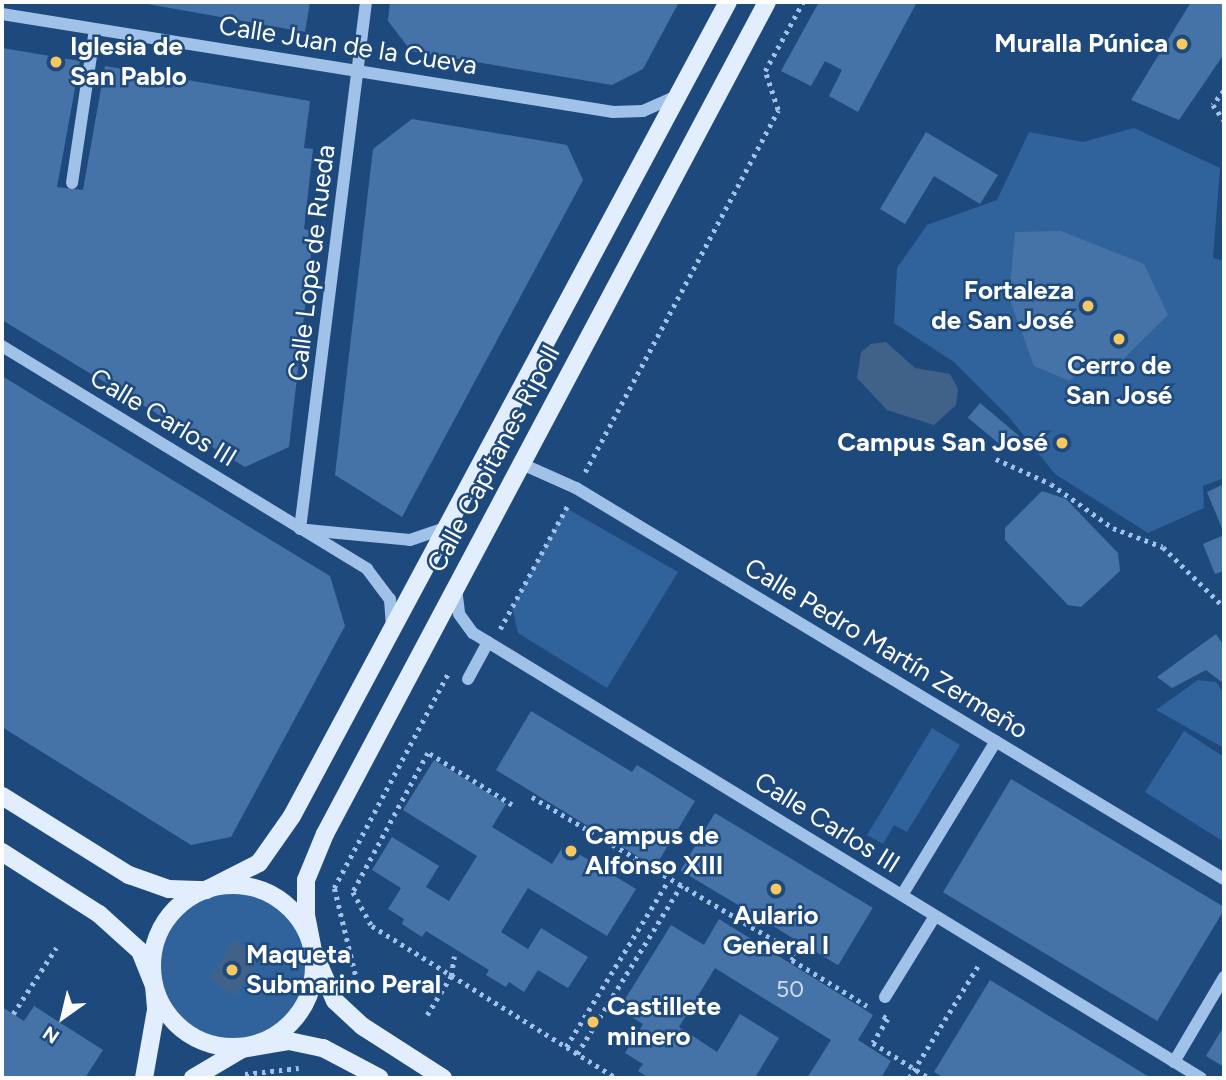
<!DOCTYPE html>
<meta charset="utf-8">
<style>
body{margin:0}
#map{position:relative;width:1226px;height:1080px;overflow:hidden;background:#1e497d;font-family:Figtree,sans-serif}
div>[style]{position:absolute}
.green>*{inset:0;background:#30639c}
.round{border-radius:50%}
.water>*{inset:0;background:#416288;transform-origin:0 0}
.building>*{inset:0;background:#4673a7;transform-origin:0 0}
.path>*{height:4.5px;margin-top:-2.25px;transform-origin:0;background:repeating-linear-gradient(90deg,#a0c2e8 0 3.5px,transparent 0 8.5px)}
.minor>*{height:12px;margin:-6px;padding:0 6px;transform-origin:6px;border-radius:6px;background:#a0c2e8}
.major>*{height:18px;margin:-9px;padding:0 9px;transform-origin:9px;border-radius:9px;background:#e2edfe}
.major>.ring{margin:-9px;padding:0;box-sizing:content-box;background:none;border:18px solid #e2edfe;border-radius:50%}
.dots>*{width:19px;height:19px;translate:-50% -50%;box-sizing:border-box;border:4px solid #1e497d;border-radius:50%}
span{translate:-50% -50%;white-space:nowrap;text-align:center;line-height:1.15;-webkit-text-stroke:5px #1e497d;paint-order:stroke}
.number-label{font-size:23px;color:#d1dce9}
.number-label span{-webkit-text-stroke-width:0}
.poi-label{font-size:26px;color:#fff;font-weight:700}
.right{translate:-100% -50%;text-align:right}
.left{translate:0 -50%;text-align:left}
.street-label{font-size:26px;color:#fff}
.frame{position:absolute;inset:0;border:4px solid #fff;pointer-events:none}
.north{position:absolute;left:28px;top:982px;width:70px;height:70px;-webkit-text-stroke:5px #1e497d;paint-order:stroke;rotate:214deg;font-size:19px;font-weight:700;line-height:28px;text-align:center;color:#fff}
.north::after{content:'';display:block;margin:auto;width:24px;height:32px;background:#fff;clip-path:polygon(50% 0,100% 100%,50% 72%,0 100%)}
</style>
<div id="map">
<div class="green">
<i style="clip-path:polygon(1134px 128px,1220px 168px,1213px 258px,1224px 261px,1224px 478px,1203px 486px,1204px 508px,1148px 533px,1055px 474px,1009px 417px,954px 362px,894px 323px,897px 268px,927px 225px,997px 200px,1029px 132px,1083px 142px)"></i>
<i style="clip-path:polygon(566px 508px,678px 572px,607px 688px,518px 633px,512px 607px)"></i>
<i style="clip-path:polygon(1198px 680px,1216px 682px,1224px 694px,1224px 748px,1156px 710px)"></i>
<i style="clip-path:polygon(932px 728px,960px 745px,907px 832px,894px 825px,883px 844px,867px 835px)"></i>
<i style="clip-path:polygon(1184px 731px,1224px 757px,1224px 842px,1145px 792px)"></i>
<i class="round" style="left:153px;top:886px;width:160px;height:160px"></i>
</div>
<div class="water">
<i style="clip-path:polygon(886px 342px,915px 368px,950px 374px,958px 389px,956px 405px,934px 425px,887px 410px,857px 378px,861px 352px,871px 344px)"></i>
<i style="left:234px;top:940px;width:31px;height:46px;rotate:32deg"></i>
</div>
<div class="building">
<i style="clip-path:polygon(136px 2px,310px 2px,305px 32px)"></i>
<i style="clip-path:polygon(390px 2px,679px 2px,643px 69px,612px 85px,411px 51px,388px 21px)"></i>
<i style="clip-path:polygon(819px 2px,917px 2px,858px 112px,829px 96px,842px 70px,825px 61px,811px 86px,781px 71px)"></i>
<i style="clip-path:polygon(1191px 2px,1224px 2px,1224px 54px,1179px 120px,1131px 100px)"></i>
<i style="clip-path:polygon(2px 48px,80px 61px,57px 187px,83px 190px,105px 66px,310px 101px,304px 148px,313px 149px,304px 229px,309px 230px,307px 246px,312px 247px,289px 447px,245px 467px,2px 320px)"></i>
<i style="clip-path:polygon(412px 119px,567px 145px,583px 180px,402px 517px,335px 475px,373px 149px)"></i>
<i style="clip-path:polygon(926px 132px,998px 175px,980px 204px,934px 176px,905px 224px,880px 209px)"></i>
<i style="clip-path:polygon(1061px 231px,1144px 264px,1168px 315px,1116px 366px,1087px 359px,1070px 381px,1034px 366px,1009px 297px,1015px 232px)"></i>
<i style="clip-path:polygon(2px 376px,330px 576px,345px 626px,231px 837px,191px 845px,2px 727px)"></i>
<i style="left:980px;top:403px;width:51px;height:19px;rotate:40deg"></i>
<i style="clip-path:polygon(1224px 484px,1224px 533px,1207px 492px)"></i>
<i style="clip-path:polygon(1042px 491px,1066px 499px,1118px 553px,1120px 571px,1081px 607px,1068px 605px,1005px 540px,1005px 528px)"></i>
<i style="clip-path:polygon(1224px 535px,1224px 571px,1215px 574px,1203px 544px)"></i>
<i style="clip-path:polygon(1216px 634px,1224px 646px,1224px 684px,1206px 670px,1172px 688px,1157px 677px)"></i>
<i style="clip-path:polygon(531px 711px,632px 772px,637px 765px,695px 801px,655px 867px,496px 770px)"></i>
<i style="clip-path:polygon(434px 760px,506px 804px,492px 827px,552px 864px,564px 845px,636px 889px,607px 936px,528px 888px,501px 932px,528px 949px,541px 928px,588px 957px,568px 988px,538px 970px,524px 992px,509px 982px,506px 987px,486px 975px,489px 970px,426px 931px,422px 937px,402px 924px,404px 919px,388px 909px,401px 888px,372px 870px,392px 837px,439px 866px,426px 887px,449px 901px,477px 856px,403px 810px)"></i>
<i style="left:1011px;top:779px;width:250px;height:132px;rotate:31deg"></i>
<i style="left:715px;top:813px;width:184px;height:67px;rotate:31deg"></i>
<i style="clip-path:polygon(719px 919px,873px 1015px,858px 1040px,891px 1061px,881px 1078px,807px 1078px,831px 1040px,715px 968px,679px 1027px,717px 1052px,740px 1014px,779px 1038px,756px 1076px,760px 1078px,649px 1078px,638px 1071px,643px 1064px,625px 1053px,643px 1024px,619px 1009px,671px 925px,704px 945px)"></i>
<i style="clip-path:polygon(990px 980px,1151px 1078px,945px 1078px,934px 1072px)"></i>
<i style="clip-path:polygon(34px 1006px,103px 1050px,85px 1078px,2px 1078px,2px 1007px,24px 1021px)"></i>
<i style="clip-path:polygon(1224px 1026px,1224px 1067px,1206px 1056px)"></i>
</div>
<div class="path">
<i style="left:1224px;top:91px;width:18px;rotate:128deg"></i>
<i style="left:1213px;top:105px;width:19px;rotate:54deg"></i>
<i style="left:996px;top:459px;width:60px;rotate:24.4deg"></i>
<i style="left:1051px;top:484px;width:76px;rotate:35.4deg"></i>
<i style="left:1113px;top:528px;width:53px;rotate:20.8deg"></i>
<i style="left:1163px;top:547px;width:86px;rotate:44.5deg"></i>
<i style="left:585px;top:472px;width:410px;rotate:-61.9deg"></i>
<i style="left:778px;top:110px;width:41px;rotate:-108.4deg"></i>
<i style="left:765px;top:71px;width:79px;rotate:-61.2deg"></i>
<i style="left:500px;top:629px;width:141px;rotate:-61.3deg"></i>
<i style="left:532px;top:797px;width:307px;rotate:30.6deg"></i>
<i style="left:512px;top:805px;width:99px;rotate:-148.2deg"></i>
<i style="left:428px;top:753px;width:158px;rotate:118.3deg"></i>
<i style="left:353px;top:892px;width:39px;rotate:61deg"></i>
<i style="left:372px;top:926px;width:287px;rotate:31.9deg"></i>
<i style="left:802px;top:943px;width:20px;rotate:120deg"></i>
<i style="left:792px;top:960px;width:88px;rotate:31.5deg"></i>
<i style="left:359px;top:991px;width:106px;rotate:-103.6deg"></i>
<i style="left:334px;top:888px;width:242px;rotate:-62deg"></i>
<i style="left:13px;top:1014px;width:79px;rotate:-56.9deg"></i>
<i style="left:427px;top:1015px;width:46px;rotate:-58.4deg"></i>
<i style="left:451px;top:976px;width:20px;rotate:-81deg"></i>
<i style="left:883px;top:1016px;width:6px;rotate:31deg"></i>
<i style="left:888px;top:1019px;width:28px;rotate:122deg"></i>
<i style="left:873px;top:1043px;width:66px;rotate:32deg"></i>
<i style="left:566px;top:1047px;width:195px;rotate:-58.4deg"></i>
<i style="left:577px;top:1054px;width:200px;rotate:-58.3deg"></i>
<i style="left:245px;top:1074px;width:54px;rotate:-6.3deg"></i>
<i style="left:909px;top:1078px;width:132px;rotate:-58.4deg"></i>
</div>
<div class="minor">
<i style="left:2px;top:14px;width:619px;rotate:9.11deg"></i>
<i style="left:613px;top:112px;width:30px;rotate:-2deg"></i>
<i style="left:643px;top:111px;width:36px;rotate:-24deg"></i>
<i style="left:72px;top:183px;width:155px;rotate:-81.5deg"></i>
<i style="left:2px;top:346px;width:428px;rotate:31.4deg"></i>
<i style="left:367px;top:569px;width:38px;rotate:53deg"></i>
<i style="left:390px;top:599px;width:27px;rotate:86deg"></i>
<i style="left:522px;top:464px;width:59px;rotate:24deg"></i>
<i style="left:576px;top:488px;width:757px;rotate:31.11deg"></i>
<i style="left:300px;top:529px;width:531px;rotate:-82.86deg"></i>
<i style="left:307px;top:530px;width:103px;rotate:5.5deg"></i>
<i style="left:410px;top:540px;width:39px;rotate:-19deg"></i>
<i style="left:456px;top:588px;width:26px;rotate:83deg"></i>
<i style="left:459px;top:614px;width:24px;rotate:54deg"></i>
<i style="left:473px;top:633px;width:853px;rotate:31.44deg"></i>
<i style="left:468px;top:679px;width:42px;rotate:-61.6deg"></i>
<i style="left:902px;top:895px;width:180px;rotate:-58.6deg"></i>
<i style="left:885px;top:997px;width:95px;rotate:-58.3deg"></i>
<i style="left:1174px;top:1062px;width:99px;rotate:-59.5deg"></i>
</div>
<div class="major">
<i style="left:2px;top:796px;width:150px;rotate:31.9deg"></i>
<i style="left:129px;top:875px;width:42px;rotate:19.3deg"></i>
<i style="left:169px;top:889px;width:37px;rotate:2deg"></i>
<i style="left:206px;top:890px;width:59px;rotate:-27deg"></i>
<i style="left:259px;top:863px;width:57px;rotate:-54.9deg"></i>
<i style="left:292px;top:816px;width:923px;rotate:-61.83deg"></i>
<i style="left:2px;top:852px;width:115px;rotate:32.6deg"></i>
<i style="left:99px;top:914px;width:55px;rotate:42.1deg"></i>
<i style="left:140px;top:951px;width:37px;rotate:68deg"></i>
<i style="left:154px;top:985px;width:25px;rotate:85deg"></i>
<i style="left:156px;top:1010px;width:69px;rotate:100deg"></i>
<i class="ring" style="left:152px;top:885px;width:144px;height:144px"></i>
<i style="left:193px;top:1078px;width:57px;rotate:-30.6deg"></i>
<i style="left:242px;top:1049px;width:48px;rotate:-9.7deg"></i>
<i style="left:289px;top:1041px;width:35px;rotate:12deg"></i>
<i style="left:323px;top:1048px;width:64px;rotate:27.8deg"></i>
<i style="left:443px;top:1078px;width:96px;rotate:-147.3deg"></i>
<i style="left:362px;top:1026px;width:37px;rotate:-137deg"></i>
<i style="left:335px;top:1001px;width:55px;rotate:-113.7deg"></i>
<i style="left:313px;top:951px;width:36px;rotate:-101deg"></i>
<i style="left:306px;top:916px;width:36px;rotate:-90deg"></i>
<i style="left:306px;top:880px;width:50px;rotate:-67.6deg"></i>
<i style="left:325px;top:834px;width:942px;rotate:-62.02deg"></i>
</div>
<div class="dots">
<i style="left:1182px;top:44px;background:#f7c85f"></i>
<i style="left:56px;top:62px;background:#f7c85f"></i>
<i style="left:1088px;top:306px;background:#f7c85f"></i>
<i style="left:1119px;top:339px;background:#f7c85f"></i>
<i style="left:1062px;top:443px;background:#f7c85f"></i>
<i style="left:571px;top:851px;background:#f7c85f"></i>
<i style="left:776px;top:889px;background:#f7c85f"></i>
<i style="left:232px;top:970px;background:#f7c85f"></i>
<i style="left:593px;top:1022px;background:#f7c85f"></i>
</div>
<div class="number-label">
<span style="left:790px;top:989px">50</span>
</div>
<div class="poi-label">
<span class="right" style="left:1168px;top:44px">Muralla Púnica</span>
<span class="left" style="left:70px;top:62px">Iglesia de<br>San Pablo</span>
<span class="right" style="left:1074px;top:306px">Fortaleza<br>de San José</span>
<span style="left:1119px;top:381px">Cerro de<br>San José</span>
<span class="right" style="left:1048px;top:443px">Campus San José</span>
<span class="left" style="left:585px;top:851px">Campus de<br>Alfonso XIII</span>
<span style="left:776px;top:931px">Aulario<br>General I</span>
<span class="left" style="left:246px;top:970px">Maqueta<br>Submarino Peral</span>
<span class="left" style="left:607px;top:1022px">Castillete<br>minero</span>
</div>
<div class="street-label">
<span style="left:348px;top:46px;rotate:9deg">Calle Juan de la Cueva</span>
<span style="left:312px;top:263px;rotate:-83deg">Calle Lope de Rueda</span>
<span style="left:163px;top:418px;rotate:31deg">Calle Carlos III</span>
<span style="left:494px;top:459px;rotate:-62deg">Calle Capitanes Ripoll</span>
<span style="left:886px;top:649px;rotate:31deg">Calle Pedro Martín Zermeño</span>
<span style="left:827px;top:823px;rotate:32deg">Calle Carlos III</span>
</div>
<div class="frame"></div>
<div class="north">N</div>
</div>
